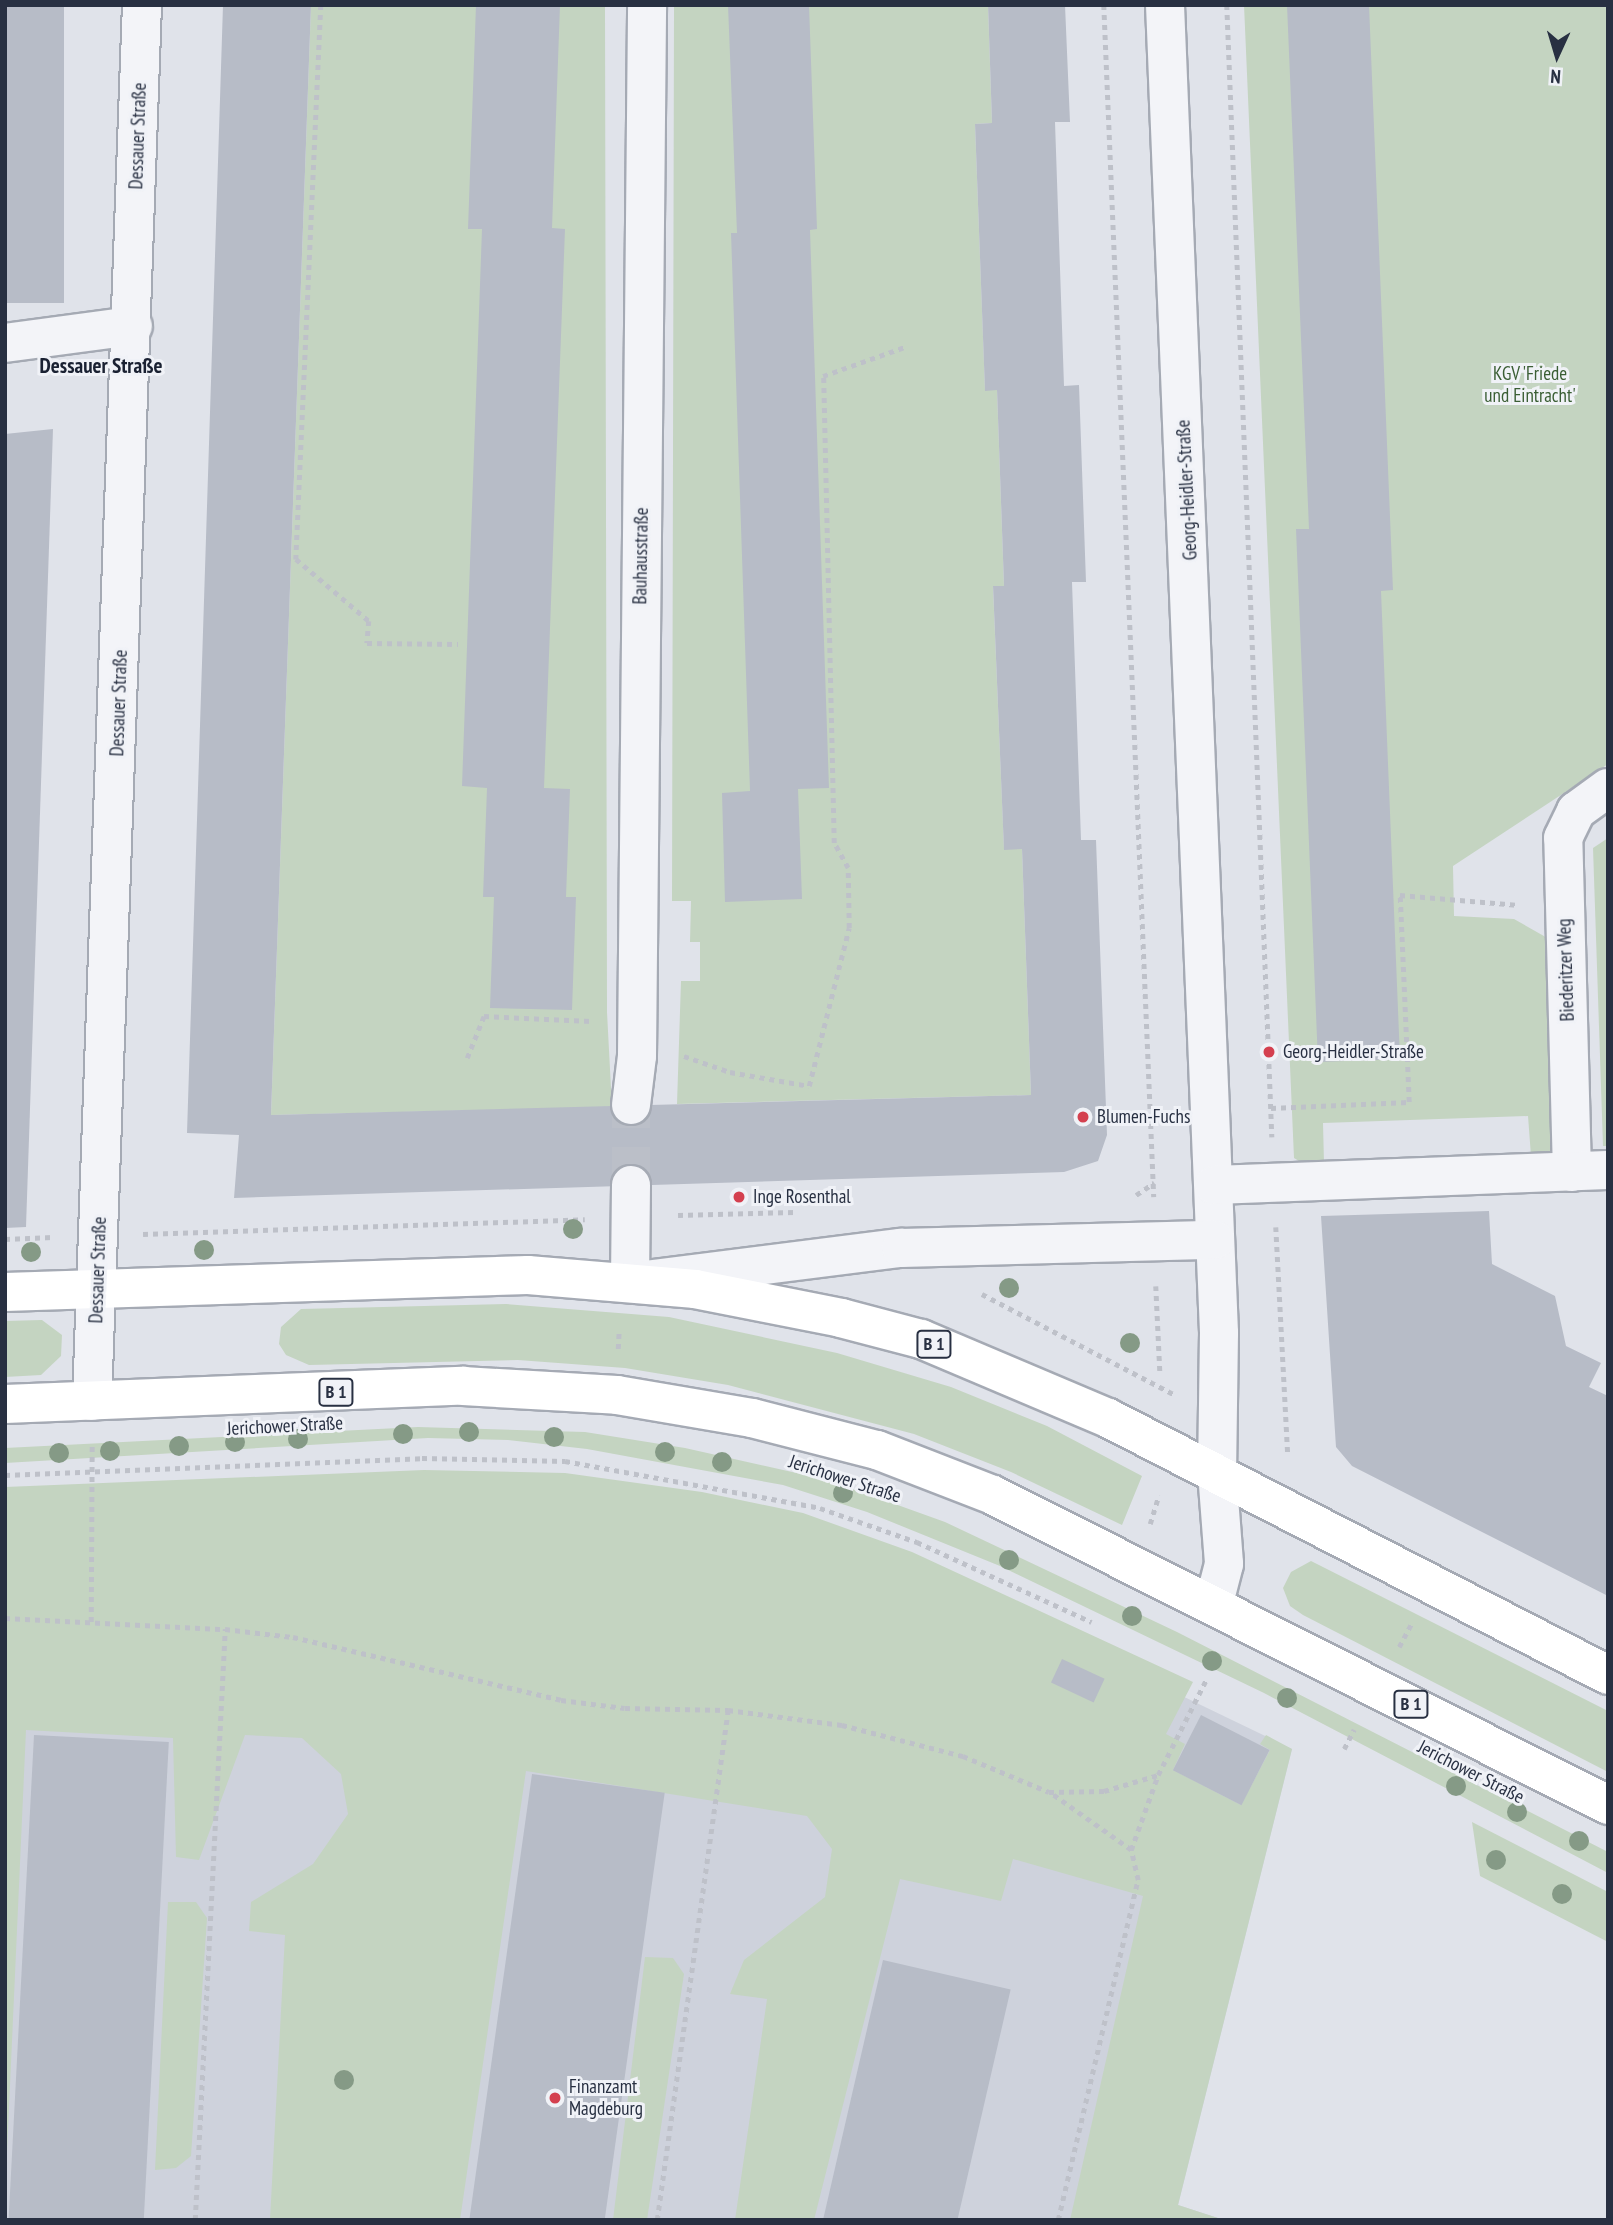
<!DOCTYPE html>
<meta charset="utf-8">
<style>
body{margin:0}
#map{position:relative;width:1613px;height:2225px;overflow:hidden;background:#e0e3ea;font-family:"PT Sans Narrow",sans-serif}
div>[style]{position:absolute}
.built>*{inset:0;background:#ced2dc}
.green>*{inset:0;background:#c4d4c1}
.building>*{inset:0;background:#b7bcc7;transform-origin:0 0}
.minor-tunnel>*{height:38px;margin-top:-19px;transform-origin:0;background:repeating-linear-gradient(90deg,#bbbfc8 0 38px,transparent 0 57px)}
.path>*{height:4.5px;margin-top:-2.25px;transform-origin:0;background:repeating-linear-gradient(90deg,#bec1c9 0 5px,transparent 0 10px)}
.roads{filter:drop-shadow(2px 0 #a5aab4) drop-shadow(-2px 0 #a5aab4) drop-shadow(0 2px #a5aab4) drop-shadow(0 -2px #a5aab4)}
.minor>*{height:38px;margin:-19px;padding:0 19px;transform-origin:19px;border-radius:19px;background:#f3f4f8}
.major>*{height:38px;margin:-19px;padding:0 19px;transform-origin:19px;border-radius:19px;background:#fff}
.trees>*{width:20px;height:20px;margin:-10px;border-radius:50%;background:#859a86}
.dots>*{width:19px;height:19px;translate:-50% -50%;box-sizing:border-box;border:4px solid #f0f2f7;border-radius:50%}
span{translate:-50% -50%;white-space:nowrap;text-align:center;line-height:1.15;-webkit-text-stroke:6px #f0f2f7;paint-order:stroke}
.shield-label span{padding:2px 5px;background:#f0f2f7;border:2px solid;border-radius:5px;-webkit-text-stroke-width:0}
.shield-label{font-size:18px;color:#283042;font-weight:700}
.street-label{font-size:19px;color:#283042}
.park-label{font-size:19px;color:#3a5e34}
.poi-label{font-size:19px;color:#283042}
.left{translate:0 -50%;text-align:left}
.neighbourhood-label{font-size:21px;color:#1a2132;font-weight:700}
.frame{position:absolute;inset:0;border:7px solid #283042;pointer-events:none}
.north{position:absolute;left:1522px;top:21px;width:70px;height:70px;-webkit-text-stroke:5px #f0f2f7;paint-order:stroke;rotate:184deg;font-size:19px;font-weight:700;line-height:28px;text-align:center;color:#283042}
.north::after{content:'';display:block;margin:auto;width:24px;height:32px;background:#283042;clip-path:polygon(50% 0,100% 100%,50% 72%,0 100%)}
</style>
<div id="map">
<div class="built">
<i style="clip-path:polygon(5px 1502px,1068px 1641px,1292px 1749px,1178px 2205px,1224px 2220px,5px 2220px)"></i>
</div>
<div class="green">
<i style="clip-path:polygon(311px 5px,605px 5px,607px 1012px,612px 1107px,271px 1115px)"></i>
<i style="clip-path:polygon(674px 5px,988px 5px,992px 123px,975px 124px,985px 390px,997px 390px,1004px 586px,993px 587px,1004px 849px,1022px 849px,1031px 1095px,677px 1104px,681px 981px,700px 981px,700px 942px,690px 942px,691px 901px,672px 901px)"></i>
<i style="clip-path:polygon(1244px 5px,1608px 5px,1608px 764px,1453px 866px,1454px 916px,1514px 919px,1558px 944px,1553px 1156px,1531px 1156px,1528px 1116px,1323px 1123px,1324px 1163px,1304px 1164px,1294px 1158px)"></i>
<i style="clip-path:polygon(1608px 838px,1608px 1146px,1603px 1146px,1593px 848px)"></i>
<i style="clip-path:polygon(506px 1304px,669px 1317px,837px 1353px,951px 1387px,1047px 1426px,1142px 1476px,1122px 1525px,1011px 1472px,914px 1434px,728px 1385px,625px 1368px,518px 1360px,309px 1365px,286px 1355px,279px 1344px,281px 1327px,301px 1309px)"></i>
<i style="clip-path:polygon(42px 1320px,62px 1335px,61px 1356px,41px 1375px,5px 1377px,5px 1321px)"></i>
<i style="clip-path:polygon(418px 1427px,585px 1432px,685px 1448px,828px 1480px,945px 1522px,1177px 1632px,1608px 1852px,1608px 1873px,1264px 1693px,1000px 1566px,867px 1512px,783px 1485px,587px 1449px,508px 1440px,428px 1438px,5px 1463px,5px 1448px)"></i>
<i style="clip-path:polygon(424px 1470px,565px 1473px,702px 1492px,803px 1513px,912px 1552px,1193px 1682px,1166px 1734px,1185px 1744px,1173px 1770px,1241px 1805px,1270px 1750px,1260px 1744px,1266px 1735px,1292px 1749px,1178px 2205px,1224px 2220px,1070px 2220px,1143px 1896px,1013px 1859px,1001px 1901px,900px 1879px,814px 2220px,735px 2220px,767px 1999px,730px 1994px,744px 1960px,825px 1897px,832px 1849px,807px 1816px,526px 1771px,460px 2220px,270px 2220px,285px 1935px,249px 1931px,251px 1902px,313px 1864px,348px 1814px,341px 1774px,302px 1738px,245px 1735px,199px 1860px,176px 1857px,173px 1738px,26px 1730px,5px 2197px,5px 1487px)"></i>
<i style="clip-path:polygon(1311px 1561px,1608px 1711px,1608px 1772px,1303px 1615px,1290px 1606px,1283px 1588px,1291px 1572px)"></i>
<i style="clip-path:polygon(1472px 1822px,1608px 1892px,1608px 1942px,1480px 1876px)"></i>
<i style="clip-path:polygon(168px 1902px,196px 1902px,207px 1918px,191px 2156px,176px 2168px,155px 2170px)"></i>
<i style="clip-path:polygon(645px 1957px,673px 1958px,684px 1974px,647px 2220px,613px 2220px)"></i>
</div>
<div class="building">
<i style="left:5px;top:5px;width:59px;height:298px"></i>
<i style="clip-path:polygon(223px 5px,311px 5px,271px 1115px,1031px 1095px,1022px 849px,1004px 850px,993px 586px,1004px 586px,997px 390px,985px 391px,975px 124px,992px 123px,988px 5px,1065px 5px,1070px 122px,1055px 122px,1064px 386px,1079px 385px,1086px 582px,1072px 582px,1081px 840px,1096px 840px,1107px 1135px,1098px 1161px,1064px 1172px,234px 1198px,239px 1135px,187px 1133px)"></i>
<i style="clip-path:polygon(476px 5px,560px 5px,552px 228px,565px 229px,544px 788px,570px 789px,566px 897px,576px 897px,572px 1010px,490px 1008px,494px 897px,483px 897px,487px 788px,462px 786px,482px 229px,468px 229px)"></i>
<i style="clip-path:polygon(728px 5px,809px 5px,817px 229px,810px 230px,829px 788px,798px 789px,802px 899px,725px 902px,722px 793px,750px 791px,731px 233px,737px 233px)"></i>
<i style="clip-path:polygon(1287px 5px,1369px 5px,1393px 590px,1381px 591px,1400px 1059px,1318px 1062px,1296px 529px,1309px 529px)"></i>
<i style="clip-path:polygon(53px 429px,26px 1227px,5px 1228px,5px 434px)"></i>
<i style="clip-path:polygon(1489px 1211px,1492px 1264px,1555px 1296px,1566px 1346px,1601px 1363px,1589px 1387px,1608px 1396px,1608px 1596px,1352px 1466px,1336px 1447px,1321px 1216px)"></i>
<i style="left:1062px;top:1659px;width:47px;height:26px;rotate:25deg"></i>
<i style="left:1201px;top:1715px;width:77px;height:62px;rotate:27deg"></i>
<i style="left:34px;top:1735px;width:135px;height:486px;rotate:3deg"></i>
<i style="left:532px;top:1774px;width:134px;height:450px;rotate:8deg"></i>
<i style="left:883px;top:1960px;width:131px;height:267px;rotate:13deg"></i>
</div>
<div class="minor-tunnel">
<i style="left:631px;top:1185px;width:80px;rotate:-90deg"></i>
</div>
<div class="path">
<i style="left:321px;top:5px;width:555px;rotate:92.58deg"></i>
<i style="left:296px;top:559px;width:96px;rotate:40.3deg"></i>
<i style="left:369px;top:621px;width:22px;rotate:95deg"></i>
<i style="left:367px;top:643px;width:91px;rotate:0.6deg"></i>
<i style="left:1104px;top:5px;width:1193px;rotate:87.6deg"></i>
<i style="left:1227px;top:5px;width:1133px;rotate:87.72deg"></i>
<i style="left:684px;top:1056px;width:49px;rotate:19.2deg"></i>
<i style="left:730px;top:1072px;width:80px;rotate:10deg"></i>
<i style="left:809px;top:1086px;width:163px;rotate:-75.8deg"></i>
<i style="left:849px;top:928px;width:60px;rotate:-91deg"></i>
<i style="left:848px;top:868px;width:29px;rotate:-119deg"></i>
<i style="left:834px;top:843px;width:467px;rotate:-91.3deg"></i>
<i style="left:823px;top:376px;width:87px;rotate:-19.5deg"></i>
<i style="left:467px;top:1058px;width:45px;rotate:-68deg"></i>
<i style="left:484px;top:1016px;width:107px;rotate:2.7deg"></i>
<i style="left:1271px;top:1108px;width:138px;rotate:-2.5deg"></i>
<i style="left:1409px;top:1102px;width:207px;rotate:-92.5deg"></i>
<i style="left:1400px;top:895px;width:119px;rotate:4.8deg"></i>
<i style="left:1136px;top:1195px;width:22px;rotate:-34deg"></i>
<i style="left:678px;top:1215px;width:117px;rotate:-1.5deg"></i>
<i style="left:1276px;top:1227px;width:230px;rotate:87deg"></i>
<i style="left:143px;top:1234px;width:442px;rotate:-1.9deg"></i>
<i style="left:5px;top:1239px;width:48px;rotate:-2.4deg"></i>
<i style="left:1156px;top:1286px;width:85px;rotate:87.3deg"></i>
<i style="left:982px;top:1294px;width:216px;rotate:27.6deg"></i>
<i style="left:618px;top:1349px;width:19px;rotate:-87deg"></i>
<i style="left:5px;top:1475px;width:417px;rotate:-2.3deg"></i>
<i style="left:422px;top:1458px;width:143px;rotate:1.2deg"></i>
<i style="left:565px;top:1461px;width:259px;rotate:10.4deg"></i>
<i style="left:820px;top:1508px;width:103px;rotate:19.3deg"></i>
<i style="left:917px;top:1542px;width:192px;rotate:24.6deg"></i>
<i style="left:1150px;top:1524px;width:30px;rotate:-73deg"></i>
<i style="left:5px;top:1618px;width:220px;rotate:2.9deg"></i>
<i style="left:225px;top:1629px;width:68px;rotate:6.7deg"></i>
<i style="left:293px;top:1637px;width:275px;rotate:13.2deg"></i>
<i style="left:561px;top:1700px;width:64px;rotate:7.1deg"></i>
<i style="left:625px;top:1708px;width:103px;rotate:1.1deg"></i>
<i style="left:728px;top:1710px;width:115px;rotate:7.5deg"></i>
<i style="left:842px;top:1725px;width:125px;rotate:14.4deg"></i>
<i style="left:963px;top:1756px;width:93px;rotate:22.7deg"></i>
<i style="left:91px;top:1622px;width:178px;rotate:-89.7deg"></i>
<i style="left:1399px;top:1647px;width:26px;rotate:-62deg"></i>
<i style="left:1344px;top:1749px;width:22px;rotate:-63deg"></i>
<i style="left:1131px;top:1850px;width:100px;rotate:-144.7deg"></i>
<i style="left:1049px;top:1792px;width:55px;rotate:-1deg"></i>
<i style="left:1104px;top:1791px;width:56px;rotate:-16.5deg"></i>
<i style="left:195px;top:2220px;width:592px;rotate:-87.09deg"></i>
<i style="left:657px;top:2220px;width:515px;rotate:-82.07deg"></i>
<i style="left:1058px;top:2220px;width:349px;rotate:-76.8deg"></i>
<i style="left:1138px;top:1880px;width:31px;rotate:-103deg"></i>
<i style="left:1131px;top:1850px;width:80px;rotate:-70.2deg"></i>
<i style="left:1158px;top:1775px;width:109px;rotate:-63.2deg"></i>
</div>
<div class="roads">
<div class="minor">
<i style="left:1165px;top:5px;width:1329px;rotate:87.67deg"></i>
<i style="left:1219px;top:1333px;width:139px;rotate:90.8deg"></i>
<i style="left:1217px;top:1472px;width:92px;rotate:85.6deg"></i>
<i style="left:1224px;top:1564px;width:40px;rotate:104.4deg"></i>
<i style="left:5px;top:343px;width:129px;rotate:-7.6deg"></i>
<i style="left:631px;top:1105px;width:49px;rotate:-83deg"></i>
<i style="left:637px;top:1056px;width:1051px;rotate:-89.45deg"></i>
<i style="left:1572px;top:1172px;width:334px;rotate:-91.5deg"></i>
<i style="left:1563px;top:838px;width:30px;rotate:-64deg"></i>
<i style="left:1576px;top:811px;width:39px;rotate:-36deg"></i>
<i style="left:631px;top:1185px;width:97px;rotate:90.6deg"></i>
<i style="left:630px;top:1282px;width:273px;rotate:-7.2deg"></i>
<i style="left:901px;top:1248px;width:314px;rotate:-1.5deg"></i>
<i style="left:1214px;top:1185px;width:394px;rotate:-2.2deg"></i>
<i style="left:92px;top:1401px;width:1397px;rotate:-87.95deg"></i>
</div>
<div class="major">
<i style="left:5px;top:1292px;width:523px;rotate:-1.86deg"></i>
<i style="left:528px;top:1275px;width:168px;rotate:4.8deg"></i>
<i style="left:695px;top:1289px;width:149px;rotate:11.2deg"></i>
<i style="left:841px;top:1318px;width:83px;rotate:14.7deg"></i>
<i style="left:921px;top:1339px;width:203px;rotate:22.9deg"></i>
<i style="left:1108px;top:1418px;width:562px;rotate:27.2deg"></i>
<i style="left:5px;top:1404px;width:458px;rotate:-2.3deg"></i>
<i style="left:463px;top:1386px;width:154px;rotate:3.3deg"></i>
<i style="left:617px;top:1395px;width:137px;rotate:9.7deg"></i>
<i style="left:752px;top:1418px;width:129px;rotate:14.4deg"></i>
<i style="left:877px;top:1450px;width:124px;rotate:21.2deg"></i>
<i style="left:993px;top:1495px;width:689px;rotate:26.75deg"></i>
</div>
</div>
<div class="trees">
<i style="left:573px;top:1229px"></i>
<i style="left:204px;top:1250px"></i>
<i style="left:31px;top:1252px"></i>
<i style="left:1009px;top:1288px"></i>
<i style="left:1130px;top:1343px"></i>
<i style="left:469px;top:1432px"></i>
<i style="left:403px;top:1434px"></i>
<i style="left:554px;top:1437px"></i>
<i style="left:298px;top:1439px"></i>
<i style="left:235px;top:1442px"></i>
<i style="left:179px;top:1446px"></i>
<i style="left:110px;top:1451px"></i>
<i style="left:665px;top:1452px"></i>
<i style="left:59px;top:1453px"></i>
<i style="left:722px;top:1462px"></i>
<i style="left:843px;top:1493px"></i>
<i style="left:1009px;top:1560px"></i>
<i style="left:1132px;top:1616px"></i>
<i style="left:1212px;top:1661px"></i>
<i style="left:1287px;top:1698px"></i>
<i style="left:1456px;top:1786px"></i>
<i style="left:1517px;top:1812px"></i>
<i style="left:1579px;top:1841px"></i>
<i style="left:1496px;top:1860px"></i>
<i style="left:1562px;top:1894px"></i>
<i style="left:344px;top:2080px"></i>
</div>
<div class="dots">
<i style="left:1269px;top:1052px;background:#d4404f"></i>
<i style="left:1083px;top:1117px;background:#d4404f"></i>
<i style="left:739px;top:1197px;background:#d4404f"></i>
<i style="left:555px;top:2098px;background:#d4404f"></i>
</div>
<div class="shield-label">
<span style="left:934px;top:1344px">B 1</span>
<span style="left:336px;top:1392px">B 1</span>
<span style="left:1411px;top:1704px">B 1</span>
</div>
<div class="street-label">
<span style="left:138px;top:136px;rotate:-88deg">Dessauer Straße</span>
<span style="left:1187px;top:490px;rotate:-93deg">Georg-Heidler-Straße</span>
<span style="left:641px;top:556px;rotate:-89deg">Bauhausstraße</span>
<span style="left:119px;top:703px;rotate:-88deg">Dessauer Straße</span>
<span style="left:1566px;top:970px;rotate:-92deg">Biederitzer Weg</span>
<span style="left:98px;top:1270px;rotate:-88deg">Dessauer Straße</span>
<span style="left:285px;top:1426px;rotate:-3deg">Jerichower Straße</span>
<span style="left:845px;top:1479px;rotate:18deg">Jerichower Straße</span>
<span style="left:1471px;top:1772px;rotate:27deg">Jerichower Straße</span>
</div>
<div class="park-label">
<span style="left:1530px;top:385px">KGV 'Friede<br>und Eintracht'</span>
</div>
<div class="poi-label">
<span class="left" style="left:1283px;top:1052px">Georg-Heidler-Straße</span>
<span class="left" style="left:1097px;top:1117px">Blumen-Fuchs</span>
<span class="left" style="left:753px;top:1197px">Inge Rosenthal</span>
<span class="left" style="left:569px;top:2098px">Finanzamt<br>Magdeburg</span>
</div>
<div class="neighbourhood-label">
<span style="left:101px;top:366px">Dessauer Straße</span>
</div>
<div class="frame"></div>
<div class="north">N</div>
</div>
